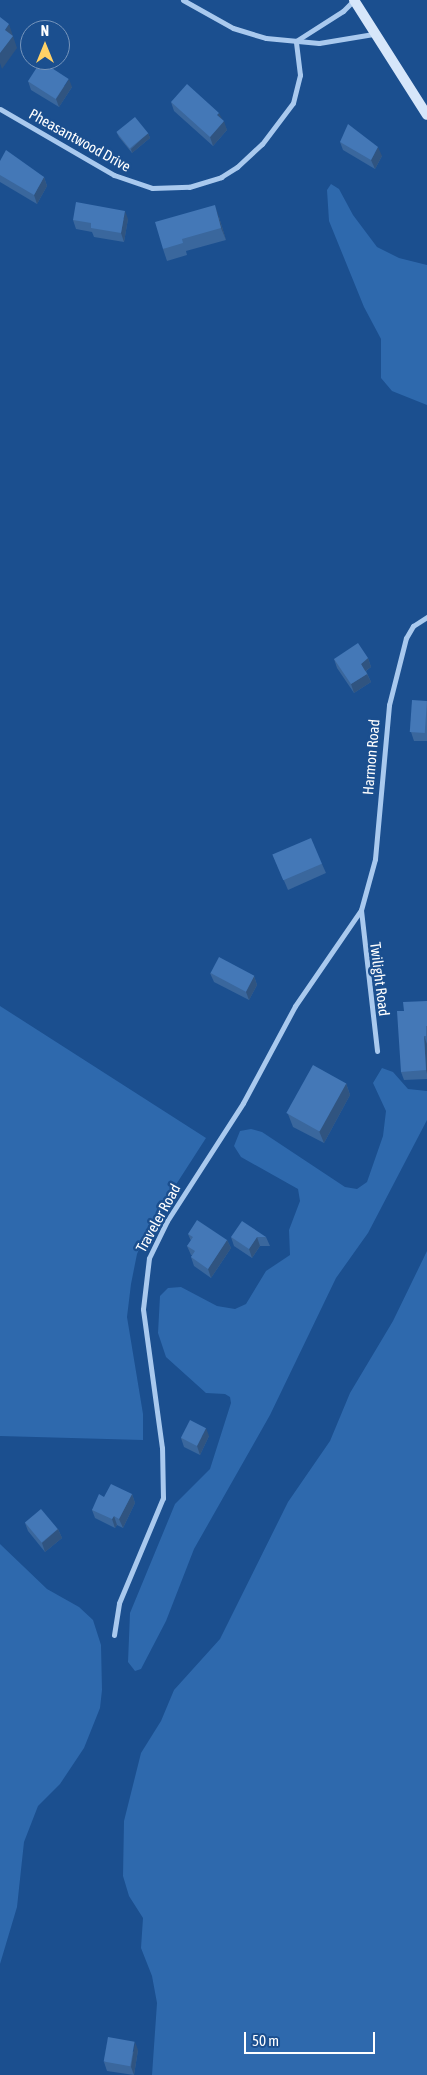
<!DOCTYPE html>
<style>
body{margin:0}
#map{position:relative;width:427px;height:2075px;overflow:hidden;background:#1b4f8f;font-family:"Asap Condensed",sans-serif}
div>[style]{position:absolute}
.green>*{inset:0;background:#2e69ad}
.street>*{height:5px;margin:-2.5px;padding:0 2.5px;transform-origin:2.5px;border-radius:2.5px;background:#a9c9ee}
.secondary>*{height:10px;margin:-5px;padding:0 5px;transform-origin:5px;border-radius:5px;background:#d6e6fa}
.wall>*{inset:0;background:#3a679d}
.shaded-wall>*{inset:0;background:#305480}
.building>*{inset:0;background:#4478b7;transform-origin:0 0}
span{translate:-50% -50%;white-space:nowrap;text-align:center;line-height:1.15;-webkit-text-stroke:5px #1b4f8f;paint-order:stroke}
.street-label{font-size:15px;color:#fff}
.north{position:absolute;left:20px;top:20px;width:50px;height:50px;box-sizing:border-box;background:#1b4f8f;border:1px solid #7695bc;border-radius:50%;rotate:0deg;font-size:14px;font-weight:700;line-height:20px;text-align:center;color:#fff}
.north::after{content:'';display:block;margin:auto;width:18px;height:22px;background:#ffd166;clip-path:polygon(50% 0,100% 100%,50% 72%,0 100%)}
.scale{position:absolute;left:244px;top:2032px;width:131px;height:22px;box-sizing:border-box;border:2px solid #fff;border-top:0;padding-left:6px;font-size:15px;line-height:18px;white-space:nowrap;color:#fff;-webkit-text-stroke:4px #1b4f8f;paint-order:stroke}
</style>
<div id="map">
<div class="green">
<i style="clip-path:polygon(331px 184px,339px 189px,353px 215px,377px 247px,399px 258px,427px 265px,427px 405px,392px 391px,381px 378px,381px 339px,364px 307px,329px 221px,327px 190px)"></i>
<i style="clip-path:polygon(0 1006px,206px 1138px,148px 1228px,137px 1254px,131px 1284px,127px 1317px,143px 1414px,143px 1440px,0 1436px)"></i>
<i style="clip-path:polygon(382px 1068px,393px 1072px,408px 1089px,427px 1091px,427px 1120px,368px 1233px,336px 1278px,270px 1415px,194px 1549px,166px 1621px,141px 1669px,135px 1671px,128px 1662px,130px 1613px,175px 1504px,210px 1469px,231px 1403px,230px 1397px,225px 1394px,206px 1393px,166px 1357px,158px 1333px,160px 1296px,168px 1288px,181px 1287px,217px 1306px,235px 1309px,246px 1304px,266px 1271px,290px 1255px,289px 1230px,300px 1201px,298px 1189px,241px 1157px,234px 1146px,240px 1131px,251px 1129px,262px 1132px,345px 1187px,357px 1189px,367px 1182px,383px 1136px,386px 1111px,373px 1083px)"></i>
<i style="clip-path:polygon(427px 1251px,427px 2075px,152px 2075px,157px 2003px,152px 1976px,141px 1948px,143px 1918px,129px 1896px,123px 1876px,124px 1821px,141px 1753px,161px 1721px,174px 1690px,220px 1639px,288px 1502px,330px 1441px,350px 1393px,393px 1321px)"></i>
<i style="clip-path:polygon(0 1544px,47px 1589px,79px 1607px,93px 1620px,101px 1645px,102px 1690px,100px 1708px,84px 1748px,60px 1784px,38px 1806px,24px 1842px,17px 1907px,0 1964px)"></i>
</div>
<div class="street">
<i style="left:183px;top:0;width:57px;rotate:29.2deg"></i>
<i style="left:233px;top:28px;width:34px;rotate:17deg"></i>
<i style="left:266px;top:38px;width:53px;rotate:5.4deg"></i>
<i style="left:319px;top:43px;width:55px;rotate:-9.5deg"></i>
<i style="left:296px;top:41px;width:56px;rotate:-32.6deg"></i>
<i style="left:343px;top:11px;width:16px;rotate:-45deg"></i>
<i style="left:0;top:109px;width:132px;rotate:30.1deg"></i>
<i style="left:114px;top:175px;width:40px;rotate:18.9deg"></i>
<i style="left:152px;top:188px;width:37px;rotate:-2deg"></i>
<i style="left:189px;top:187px;width:34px;rotate:-17deg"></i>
<i style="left:221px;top:177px;width:19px;rotate:-32deg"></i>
<i style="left:237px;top:167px;width:34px;rotate:-43deg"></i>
<i style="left:262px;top:144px;width:51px;rotate:-52.9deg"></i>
<i style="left:293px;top:103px;width:29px;rotate:-76deg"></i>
<i style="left:300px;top:75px;width:34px;rotate:-97deg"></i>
<i style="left:361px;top:910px;width:142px;rotate:83.5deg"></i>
<i style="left:114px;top:1635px;width:32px;rotate:-81deg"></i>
<i style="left:119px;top:1603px;width:114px;rotate:-67.3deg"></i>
<i style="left:163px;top:1498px;width:50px;rotate:-91.1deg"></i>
<i style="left:162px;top:1448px;width:140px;rotate:-97.8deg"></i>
<i style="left:143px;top:1309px;width:51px;rotate:-83.3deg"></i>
<i style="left:149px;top:1258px;width:41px;rotate:-64.1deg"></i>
<i style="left:167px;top:1221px;width:140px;rotate:-57.2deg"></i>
<i style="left:243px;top:1103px;width:110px;rotate:-61.8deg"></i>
<i style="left:295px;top:1006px;width:116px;rotate:-55.5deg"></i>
<i style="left:361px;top:910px;width:53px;rotate:-74.6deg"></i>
<i style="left:375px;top:859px;width:155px;rotate:-84.8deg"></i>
<i style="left:389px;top:705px;width:69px;rotate:-75.8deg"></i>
<i style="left:406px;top:638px;width:14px;rotate:-60deg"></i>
<i style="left:413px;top:626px;width:17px;rotate:-33deg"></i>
</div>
<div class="secondary">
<i style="left:354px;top:0;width:136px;rotate:57.6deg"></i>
</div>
<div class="wall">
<i style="clip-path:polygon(28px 81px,72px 87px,59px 107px,31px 90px)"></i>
<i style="clip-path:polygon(171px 102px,222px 120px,227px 130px,213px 146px,174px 111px)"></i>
<i style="clip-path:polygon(117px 133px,148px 133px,150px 138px,132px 153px,119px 137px)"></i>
<i style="clip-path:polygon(340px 142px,382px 156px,375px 169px,343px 150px)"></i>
<i style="clip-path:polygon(0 161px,44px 177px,47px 186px,37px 204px,0 182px)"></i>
<i style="clip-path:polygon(219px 217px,226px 240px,186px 251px,187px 255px,167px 261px,163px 249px)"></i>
<i style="clip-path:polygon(128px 219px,124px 242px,94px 237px,92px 232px,76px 229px,73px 220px)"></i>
<i style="clip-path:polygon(368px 658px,371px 667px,366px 671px,371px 682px,354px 693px,337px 668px,334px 659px)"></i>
<i style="clip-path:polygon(427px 701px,427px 741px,414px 741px,411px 732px)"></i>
<i style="clip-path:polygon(273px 855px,322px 864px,326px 873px,288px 890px)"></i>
<i style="clip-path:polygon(210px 973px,254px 976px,257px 985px,249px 1000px,214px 982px)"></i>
<i style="clip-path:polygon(427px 1001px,427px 1079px,404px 1080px,401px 1072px,404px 1011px)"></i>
<i style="clip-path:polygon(346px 1083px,350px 1095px,324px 1143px,293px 1127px,288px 1114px)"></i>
<i style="clip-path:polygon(188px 1234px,227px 1240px,231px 1248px,211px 1278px,194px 1266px,191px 1257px,192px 1255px,191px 1255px,187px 1246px,191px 1241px)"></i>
<i style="clip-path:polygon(231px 1237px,266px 1237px,270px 1246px,260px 1246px,252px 1258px,234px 1246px)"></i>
<i style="clip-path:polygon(209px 1436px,200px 1455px,184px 1447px,181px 1438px)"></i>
<i style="clip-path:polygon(132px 1494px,135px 1503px,123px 1528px,117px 1525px,115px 1528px,95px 1518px,92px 1510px,104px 1497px)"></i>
<i style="clip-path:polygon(25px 1523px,58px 1529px,62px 1538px,45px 1552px,28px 1531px)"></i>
<i style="clip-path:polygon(138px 2050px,134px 2075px,107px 2071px,104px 2062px)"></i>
</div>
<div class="shaded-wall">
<i style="clip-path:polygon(9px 24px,17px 48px,2px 69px,0 63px,0 53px,5px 30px)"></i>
<i style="clip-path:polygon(69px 79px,72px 87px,59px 107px,56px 99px)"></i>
<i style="clip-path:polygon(219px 113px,223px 121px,217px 115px)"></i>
<i style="clip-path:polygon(224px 121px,227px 130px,213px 146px,210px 137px)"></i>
<i style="clip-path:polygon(148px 133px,150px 138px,132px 153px,131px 149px)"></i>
<i style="clip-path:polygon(378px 147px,382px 156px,375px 169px,371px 160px)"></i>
<i style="clip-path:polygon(44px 177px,47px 186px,37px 204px,34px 195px)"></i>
<i style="clip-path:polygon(215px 205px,219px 217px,226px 240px,221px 228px)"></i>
<i style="clip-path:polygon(125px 211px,128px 219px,124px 242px,121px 233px)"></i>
<i style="clip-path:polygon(368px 658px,371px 667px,364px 672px,361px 664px)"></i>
<i style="clip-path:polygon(367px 674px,371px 682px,354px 693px,351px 684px)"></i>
<i style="clip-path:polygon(254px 976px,257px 985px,249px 1000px,246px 992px)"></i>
<i style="clip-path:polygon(424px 1036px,427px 1044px,427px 1074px,426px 1070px)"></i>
<i style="clip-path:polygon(346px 1083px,350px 1095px,324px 1143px,319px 1131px)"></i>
<i style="clip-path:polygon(257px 1237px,260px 1246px,252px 1258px,249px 1249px)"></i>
<i style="clip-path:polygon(227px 1240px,231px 1248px,211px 1278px,208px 1269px)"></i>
<i style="clip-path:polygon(206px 1428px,209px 1436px,200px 1455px,197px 1446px)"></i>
<i style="clip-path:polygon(132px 1494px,135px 1503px,123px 1528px,119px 1519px)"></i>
<i style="clip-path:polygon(114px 1516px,117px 1525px,115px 1528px,112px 1519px)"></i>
<i style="clip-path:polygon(58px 1529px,62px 1538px,45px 1552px,42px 1543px)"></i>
<i style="clip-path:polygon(135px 2042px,138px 2050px,134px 2075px,131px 2067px)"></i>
</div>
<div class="building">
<i style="clip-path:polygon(0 17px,9px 24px,5px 30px,13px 36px,0 53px)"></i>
<i style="left:41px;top:61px;width:33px;height:24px;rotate:33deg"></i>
<i style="clip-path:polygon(187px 84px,219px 113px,217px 115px,224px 121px,210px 137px,171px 102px)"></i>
<i style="left:135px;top:117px;width:21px;height:24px;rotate:51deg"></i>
<i style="clip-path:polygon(348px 124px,378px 147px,371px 160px,340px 142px)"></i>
<i style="clip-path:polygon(6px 150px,44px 177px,34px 195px,0 175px,0 161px)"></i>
<i style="clip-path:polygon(76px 202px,125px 211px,121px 233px,91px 228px,91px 223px,73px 220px)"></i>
<i style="clip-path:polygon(215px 205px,221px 228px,182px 239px,183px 243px,163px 249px,155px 222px)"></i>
<i style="clip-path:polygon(358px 643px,368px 658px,361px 664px,367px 674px,351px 684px,334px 659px)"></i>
<i style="left:412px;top:700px;width:15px;height:32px;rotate:4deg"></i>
<i style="left:311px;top:838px;width:28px;height:42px;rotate:67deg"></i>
<i style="left:219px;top:957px;width:40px;height:18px;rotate:28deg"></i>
<i style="clip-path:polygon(427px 1001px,427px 1026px,426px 1026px,426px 1036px,424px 1036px,426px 1070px,401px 1072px,397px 1011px,404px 1011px,403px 1002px)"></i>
<i style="left:313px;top:1065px;width:38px;height:55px;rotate:29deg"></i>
<i style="clip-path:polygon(197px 1220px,227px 1240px,208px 1269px,191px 1257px,195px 1251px,187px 1246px,193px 1237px,188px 1234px)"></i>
<i style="clip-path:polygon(242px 1221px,266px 1237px,257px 1237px,249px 1249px,231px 1237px)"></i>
<i style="left:190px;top:1420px;width:18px;height:20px;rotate:27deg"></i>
<i style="clip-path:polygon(111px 1484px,132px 1494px,119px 1519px,114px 1516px,112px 1519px,92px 1510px,99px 1494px,104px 1497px)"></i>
<i style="left:41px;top:1509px;width:26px;height:21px;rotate:50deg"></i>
<i style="left:108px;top:2037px;width:27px;height:25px;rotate:10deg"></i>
</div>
<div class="street-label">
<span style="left:80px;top:140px;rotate:29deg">Pheasantwood Drive</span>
<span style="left:371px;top:757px;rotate:-85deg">Harmon Road</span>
<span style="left:380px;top:979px;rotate:83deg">Twilight Road</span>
<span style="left:158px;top:1218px;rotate:-61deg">Traveler Road</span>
</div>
<div class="north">N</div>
<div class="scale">50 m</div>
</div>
